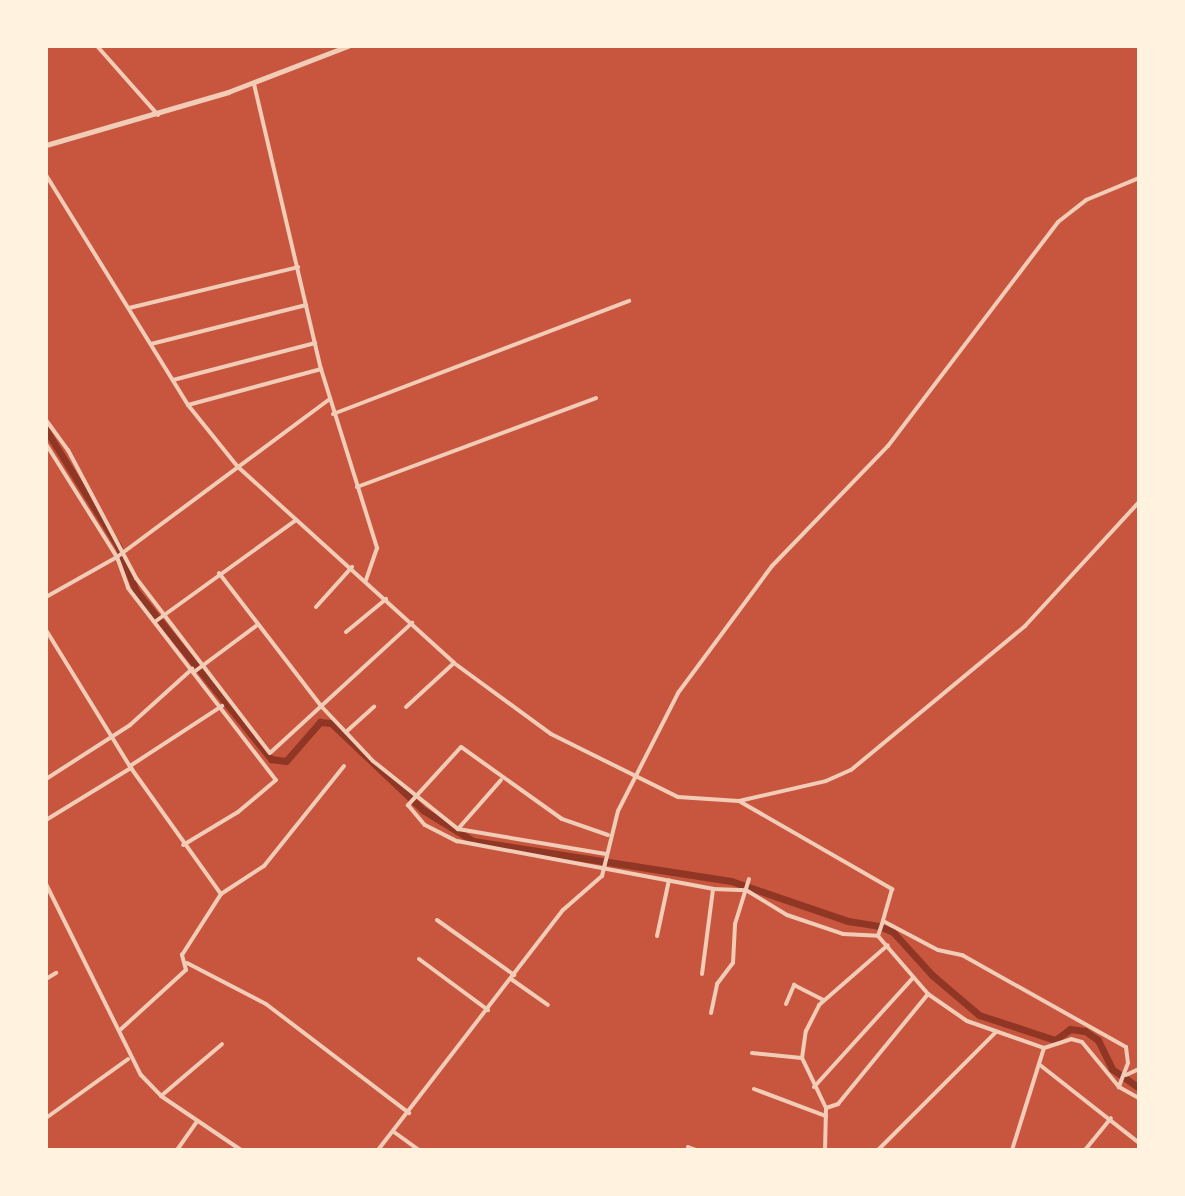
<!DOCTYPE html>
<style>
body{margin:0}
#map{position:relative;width:1185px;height:1196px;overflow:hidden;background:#c8553d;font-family:"Asap Condensed",sans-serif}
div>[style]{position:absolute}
.canal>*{height:7px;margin:-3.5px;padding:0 3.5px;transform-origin:3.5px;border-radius:3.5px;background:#8f3625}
.minor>*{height:4px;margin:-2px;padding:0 2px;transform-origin:2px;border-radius:2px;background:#f1ccb7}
.tertiary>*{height:5px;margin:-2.5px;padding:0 2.5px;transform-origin:2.5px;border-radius:2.5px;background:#f1ccb7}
span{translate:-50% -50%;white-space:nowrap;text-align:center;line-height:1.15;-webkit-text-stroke:7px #fff3e0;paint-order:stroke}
.frame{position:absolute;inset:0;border:48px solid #fff3e0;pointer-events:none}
</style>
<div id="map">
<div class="canal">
<i style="left:46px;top:430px;width:137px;rotate:58.2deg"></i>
<i style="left:118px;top:546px;width:48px;rotate:68.2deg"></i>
<i style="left:136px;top:591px;width:216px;rotate:51.2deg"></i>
<i style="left:271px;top:759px;width:15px;rotate:8deg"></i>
<i style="left:286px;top:761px;width:52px;rotate:-48.9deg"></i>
<i style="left:320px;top:722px;width:11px;rotate:5deg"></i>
<i style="left:331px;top:723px;width:127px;rotate:43.4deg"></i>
<i style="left:423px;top:810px;width:59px;rotate:31.8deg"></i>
<i style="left:473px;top:841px;width:261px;rotate:8.8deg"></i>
<i style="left:731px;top:881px;width:124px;rotate:18.9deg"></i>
<i style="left:848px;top:921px;width:31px;rotate:9deg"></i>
<i style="left:879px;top:926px;width:15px;rotate:23deg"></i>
<i style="left:893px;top:932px;width:58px;rotate:47.8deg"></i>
<i style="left:932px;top:975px;width:62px;rotate:40.4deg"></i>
<i style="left:979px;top:1015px;width:80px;rotate:18.2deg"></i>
<i style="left:1055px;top:1040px;width:19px;rotate:-36deg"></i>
<i style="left:1070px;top:1029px;width:15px;rotate:8deg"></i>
<i style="left:1085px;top:1031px;width:16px;rotate:35deg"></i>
<i style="left:1098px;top:1040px;width:32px;rotate:64deg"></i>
<i style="left:1112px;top:1069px;width:33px;rotate:35deg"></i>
</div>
<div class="minor">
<i style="left:97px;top:46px;width:92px;rotate:48.5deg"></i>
<i style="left:254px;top:84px;width:293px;rotate:76.8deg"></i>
<i style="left:321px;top:369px;width:188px;rotate:72.6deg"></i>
<i style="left:377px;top:548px;width:34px;rotate:109deg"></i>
<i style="left:46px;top:175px;width:270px;rotate:58.3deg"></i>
<i style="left:188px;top:405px;width:78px;rotate:51.2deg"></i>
<i style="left:237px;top:466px;width:293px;rotate:42.2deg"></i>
<i style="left:454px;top:663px;width:120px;rotate:36.2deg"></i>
<i style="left:551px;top:734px;width:142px;rotate:26.4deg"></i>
<i style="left:678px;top:797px;width:61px;rotate:3.8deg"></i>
<i style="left:739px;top:801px;width:177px;rotate:29.9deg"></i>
<i style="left:892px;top:889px;width:33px;rotate:106deg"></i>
<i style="left:883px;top:921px;width:62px;rotate:27.8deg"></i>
<i style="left:938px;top:950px;width:25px;rotate:12deg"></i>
<i style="left:962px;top:955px;width:188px;rotate:29.3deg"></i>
<i style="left:1126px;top:1047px;width:16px;rotate:83deg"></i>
<i style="left:1128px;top:1063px;width:26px;rotate:111deg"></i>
<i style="left:129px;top:308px;width:174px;rotate:-13.6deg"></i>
<i style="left:151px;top:344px;width:160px;rotate:-14.1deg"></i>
<i style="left:173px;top:380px;width:147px;rotate:-14.6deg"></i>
<i style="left:188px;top:405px;width:138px;rotate:-15.1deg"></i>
<i style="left:333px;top:414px;width:317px;rotate:-20.9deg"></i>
<i style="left:46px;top:420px;width:37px;rotate:54deg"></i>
<i style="left:68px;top:450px;width:145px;rotate:62deg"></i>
<i style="left:136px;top:578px;width:220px;rotate:52.6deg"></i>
<i style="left:270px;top:753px;width:193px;rotate:-42.5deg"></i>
<i style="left:46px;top:444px;width:133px;rotate:57.9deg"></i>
<i style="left:117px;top:557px;width:33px;rotate:70deg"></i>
<i style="left:128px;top:588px;width:242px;rotate:52.4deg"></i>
<i style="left:276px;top:780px;width:50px;rotate:139.9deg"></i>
<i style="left:238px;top:812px;width:64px;rotate:149deg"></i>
<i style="left:357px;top:487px;width:255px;rotate:-20.4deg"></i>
<i style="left:219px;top:573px;width:169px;rotate:52.5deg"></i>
<i style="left:322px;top:707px;width:74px;rotate:46.6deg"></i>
<i style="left:373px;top:761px;width:109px;rotate:38.7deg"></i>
<i style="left:458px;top:829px;width:150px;rotate:9.6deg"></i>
<i style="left:46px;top:597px;width:81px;rotate:-29.4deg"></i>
<i style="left:117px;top:557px;width:265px;rotate:-36.6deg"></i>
<i style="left:316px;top:607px;width:54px;rotate:-48deg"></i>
<i style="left:156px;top:621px;width:173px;rotate:-35.8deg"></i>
<i style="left:46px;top:630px;width:162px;rotate:58.4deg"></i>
<i style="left:131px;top:768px;width:155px;rotate:54.5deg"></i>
<i style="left:346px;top:632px;width:52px;rotate:-39.5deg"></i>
<i style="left:194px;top:672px;width:77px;rotate:-36.6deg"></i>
<i style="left:406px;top:707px;width:65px;rotate:-42.5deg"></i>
<i style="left:346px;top:732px;width:38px;rotate:-42deg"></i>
<i style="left:130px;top:766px;width:110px;rotate:-33.1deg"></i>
<i style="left:46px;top:779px;width:100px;rotate:-32.7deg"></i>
<i style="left:130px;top:725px;width:84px;rotate:-42.1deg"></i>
<i style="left:739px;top:801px;width:89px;rotate:-12.9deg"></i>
<i style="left:826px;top:781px;width:27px;rotate:-24deg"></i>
<i style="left:851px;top:770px;width:226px;rotate:-39.6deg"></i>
<i style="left:1025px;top:626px;width:168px;rotate:-47.4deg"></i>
<i style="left:46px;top:820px;width:100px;rotate:-31.5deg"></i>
<i style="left:458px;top:829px;width:65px;rotate:-48.7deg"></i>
<i style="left:608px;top:835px;width:49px;rotate:-160.8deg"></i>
<i style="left:562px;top:819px;width:124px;rotate:-144.5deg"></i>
<i style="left:461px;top:747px;width:79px;rotate:132.4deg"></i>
<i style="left:408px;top:805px;width:26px;rotate:50deg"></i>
<i style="left:425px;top:825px;width:36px;rotate:27deg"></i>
<i style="left:457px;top:841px;width:260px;rotate:10.6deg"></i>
<i style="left:713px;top:889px;width:33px;rotate:2deg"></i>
<i style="left:746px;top:890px;width:48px;rotate:31.4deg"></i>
<i style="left:787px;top:915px;width:59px;rotate:18.7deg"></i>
<i style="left:843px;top:934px;width:35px;rotate:3deg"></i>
<i style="left:878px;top:936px;width:77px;rotate:49.2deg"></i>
<i style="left:928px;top:994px;width:47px;rotate:34.7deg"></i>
<i style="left:967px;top:1021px;width:82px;rotate:19.3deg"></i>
<i style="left:1044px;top:1048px;width:28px;rotate:-18deg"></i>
<i style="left:1071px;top:1039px;width:11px;rotate:15deg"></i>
<i style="left:1082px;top:1042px;width:58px;rotate:50.6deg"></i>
<i style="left:1119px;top:1087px;width:23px;rotate:29deg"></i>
<i style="left:46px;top:884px;width:213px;rotate:63.6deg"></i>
<i style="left:141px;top:1075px;width:29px;rotate:46deg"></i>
<i style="left:161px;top:1096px;width:97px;rotate:34deg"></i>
<i style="left:437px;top:920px;width:95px;rotate:35.5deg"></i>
<i style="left:657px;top:936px;width:57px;rotate:-77.9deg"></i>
<i style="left:878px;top:936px;width:16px;rotate:-72deg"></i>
<i style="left:419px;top:959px;width:86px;rotate:36.5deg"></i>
<i style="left:187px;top:963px;width:89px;rotate:27.4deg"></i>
<i style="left:266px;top:1004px;width:180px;rotate:37.3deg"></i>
<i style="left:702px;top:974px;width:86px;rotate:-82.6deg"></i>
<i style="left:46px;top:979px;width:12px;rotate:-31deg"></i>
<i style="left:511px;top:979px;width:45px;rotate:35.1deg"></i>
<i style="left:786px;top:1004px;width:21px;rotate:-67deg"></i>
<i style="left:794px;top:985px;width:33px;rotate:27deg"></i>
<i style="left:711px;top:1013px;width:30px;rotate:-78deg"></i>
<i style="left:717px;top:984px;width:26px;rotate:-53deg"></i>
<i style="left:733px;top:963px;width:39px;rotate:-87deg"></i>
<i style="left:735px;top:924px;width:47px;rotate:-72.7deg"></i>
<i style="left:120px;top:1030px;width:89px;rotate:-42.3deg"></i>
<i style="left:186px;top:970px;width:16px;rotate:-105deg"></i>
<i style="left:182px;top:955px;width:72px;rotate:-57.4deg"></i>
<i style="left:221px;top:894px;width:51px;rotate:-33.1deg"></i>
<i style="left:264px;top:866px;width:128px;rotate:-51.3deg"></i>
<i style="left:752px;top:1053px;width:50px;rotate:5.7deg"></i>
<i style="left:1040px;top:1065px;width:126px;rotate:38.2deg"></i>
<i style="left:1126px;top:1075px;width:14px;rotate:-25deg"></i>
<i style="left:814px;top:1087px;width:147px;rotate:-47.8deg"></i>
<i style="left:754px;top:1089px;width:77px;rotate:20.6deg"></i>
<i style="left:161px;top:1096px;width:80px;rotate:-40.4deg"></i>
<i style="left:826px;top:1108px;width:13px;rotate:-18deg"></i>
<i style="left:838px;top:1104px;width:142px;rotate:-50.7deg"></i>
<i style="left:46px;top:1118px;width:101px;rotate:-35.7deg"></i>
<i style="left:394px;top:1132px;width:31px;rotate:36deg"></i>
<i style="left:688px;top:1147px;width:9px;rotate:21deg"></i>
<i style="left:177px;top:1150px;width:35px;rotate:-55deg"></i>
<i style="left:378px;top:1150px;width:303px;rotate:-52.4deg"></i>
<i style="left:563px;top:910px;width:52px;rotate:-41.1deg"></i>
<i style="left:602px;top:876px;width:67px;rotate:-76.2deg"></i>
<i style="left:618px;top:811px;width:132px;rotate:-63deg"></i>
<i style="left:678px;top:693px;width:158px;rotate:-53.5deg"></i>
<i style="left:772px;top:566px;width:167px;rotate:-46deg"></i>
<i style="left:888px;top:446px;width:281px;rotate:-52.8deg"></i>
<i style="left:1058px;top:222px;width:36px;rotate:-38deg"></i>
<i style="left:1086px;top:200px;width:57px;rotate:-22.5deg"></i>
<i style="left:825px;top:1150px;width:42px;rotate:-88.6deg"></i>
<i style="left:826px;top:1108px;width:55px;rotate:-115.6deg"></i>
<i style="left:802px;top:1058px;width:27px;rotate:-82deg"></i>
<i style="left:806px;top:1031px;width:29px;rotate:-63deg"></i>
<i style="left:819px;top:1005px;width:91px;rotate:-41deg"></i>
<i style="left:878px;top:1150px;width:167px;rotate:-45deg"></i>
<i style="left:1012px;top:1150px;width:107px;rotate:-72.6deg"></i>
<i style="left:1085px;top:1150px;width:41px;rotate:-50.9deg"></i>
</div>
<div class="tertiary">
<i style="left:46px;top:145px;width:190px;rotate:-16.2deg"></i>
<i style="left:228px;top:92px;width:129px;rotate:-21deg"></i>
</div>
<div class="frame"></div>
</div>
